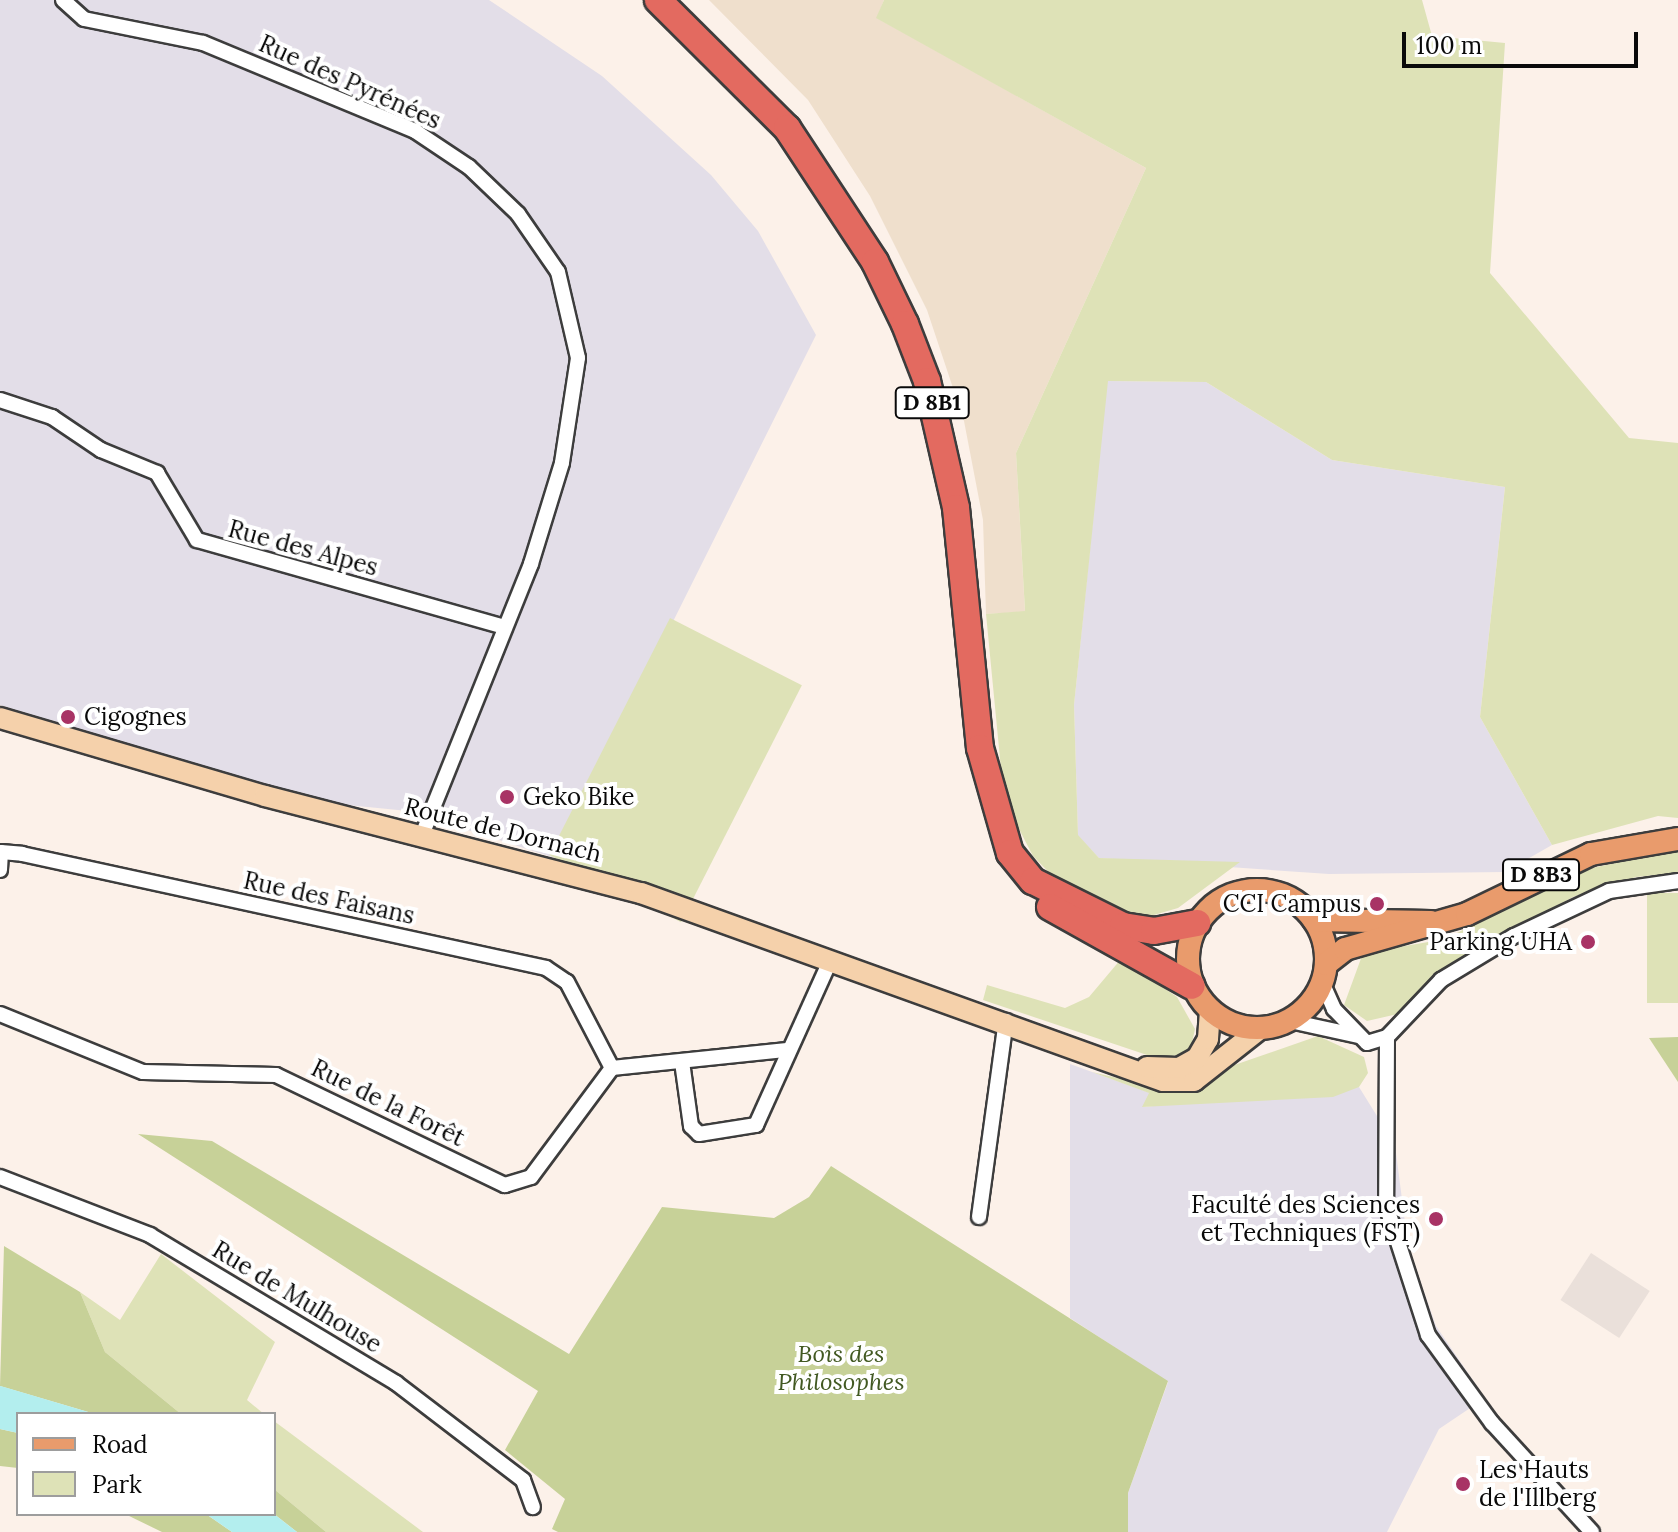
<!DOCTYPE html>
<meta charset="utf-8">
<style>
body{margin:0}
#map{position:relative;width:1678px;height:1532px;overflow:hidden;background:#fcf1e9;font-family:Lora,serif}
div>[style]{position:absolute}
.industrial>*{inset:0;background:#e3dee8}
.farmland>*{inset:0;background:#efdfcc}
.green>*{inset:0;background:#dee2b7;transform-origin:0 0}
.forest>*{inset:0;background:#c7d198}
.plaza>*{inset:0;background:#eae0da;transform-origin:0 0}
.water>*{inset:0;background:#b3eeee}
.roads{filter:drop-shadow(2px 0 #3d3d3d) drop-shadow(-2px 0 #3d3d3d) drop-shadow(0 2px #3d3d3d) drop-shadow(0 -2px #3d3d3d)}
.street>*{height:14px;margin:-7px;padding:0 7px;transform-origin:7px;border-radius:7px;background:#fff}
.secondary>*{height:20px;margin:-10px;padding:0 10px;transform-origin:10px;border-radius:10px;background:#f5d1ab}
.primary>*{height:22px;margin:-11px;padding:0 11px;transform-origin:11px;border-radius:11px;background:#e99b6c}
.primary>.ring{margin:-11px;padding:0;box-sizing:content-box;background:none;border:22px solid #e99b6c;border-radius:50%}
.highway>*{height:26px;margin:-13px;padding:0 13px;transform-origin:13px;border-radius:13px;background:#e36a60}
.dots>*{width:22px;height:22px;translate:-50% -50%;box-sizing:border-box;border:4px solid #fff;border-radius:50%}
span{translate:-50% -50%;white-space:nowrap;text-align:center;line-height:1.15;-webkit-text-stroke:8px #fff;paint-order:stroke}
.shield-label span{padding:2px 6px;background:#fff;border:2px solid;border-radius:6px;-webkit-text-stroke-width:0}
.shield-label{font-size:22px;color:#0a0a0a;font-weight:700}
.street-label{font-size:24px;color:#0a0a0a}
.poi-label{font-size:24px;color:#0a0a0a}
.left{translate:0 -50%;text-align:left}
.right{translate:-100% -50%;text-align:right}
.park-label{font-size:24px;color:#425922;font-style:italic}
.legend{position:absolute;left:16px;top:1412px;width:260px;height:104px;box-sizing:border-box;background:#fff;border:2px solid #9d9d9d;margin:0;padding:10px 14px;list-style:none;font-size:24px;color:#0a0a0a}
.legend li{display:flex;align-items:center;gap:16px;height:40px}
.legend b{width:40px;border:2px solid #9d9d9d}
.scale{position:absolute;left:1402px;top:32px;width:236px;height:36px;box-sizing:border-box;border:4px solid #0a0a0a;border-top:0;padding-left:10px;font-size:24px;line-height:28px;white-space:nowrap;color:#0a0a0a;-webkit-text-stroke:6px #fff;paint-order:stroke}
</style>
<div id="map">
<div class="industrial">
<i style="clip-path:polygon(0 0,489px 0,602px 76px,711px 175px,758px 231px,816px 335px,555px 858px,408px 811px,317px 802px,0 705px)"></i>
<i style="clip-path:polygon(1107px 381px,1206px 382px,1332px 460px,1505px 487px,1480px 717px,1552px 845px,1505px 872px,1329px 874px,1099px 858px,1078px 836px,1074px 705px)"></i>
<i style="clip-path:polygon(1070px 1064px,1150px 1093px,1143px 1107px,1359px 1087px,1395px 1145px,1408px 1246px,1436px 1326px,1485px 1398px,1439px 1429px,1387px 1532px,1128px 1532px,1128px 1493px,1168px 1382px,1070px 1318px)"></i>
</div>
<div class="farmland">
<i style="clip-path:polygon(709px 0,884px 0,877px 18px,1146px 168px,1016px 453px,1025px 612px,986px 614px,983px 520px,964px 421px,927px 310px,870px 196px,808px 100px)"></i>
</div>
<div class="green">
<i style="clip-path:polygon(884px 0,1422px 0,1432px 36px,1505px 43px,1490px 273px,1629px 438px,1678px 443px,1678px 818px,1658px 816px,1552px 845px,1480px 717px,1505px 487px,1332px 460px,1206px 382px,1108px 381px,1074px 705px,1078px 835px,1099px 858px,1240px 862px,1178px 908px,1147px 917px,1125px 917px,1065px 889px,1033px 856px,1004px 800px,986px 614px,1025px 611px,1016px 453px,1146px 168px,876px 18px)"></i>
<i style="left:670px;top:618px;width:148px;height:266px;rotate:27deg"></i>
<i style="clip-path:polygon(1678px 850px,1678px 873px,1636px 877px,1573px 897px,1441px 971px,1402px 1013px,1367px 1021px,1344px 1005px,1363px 953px,1446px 939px,1568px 873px)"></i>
<i style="left:1678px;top:893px;width:110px;height:31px;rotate:90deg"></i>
<i style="clip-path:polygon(1121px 959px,1177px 997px,1195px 1029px,1190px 1052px,1159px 1059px,983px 1000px,987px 985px,1065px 1008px,1089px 997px)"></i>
<i style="clip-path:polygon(1318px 1036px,1364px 1057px,1368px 1073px,1359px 1087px,1333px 1097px,1142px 1107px,1149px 1093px,1092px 1072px,1165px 1089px)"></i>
<i style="clip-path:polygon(161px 1254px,275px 1342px,247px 1400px,264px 1414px,181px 1414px,105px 1352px,80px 1292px,120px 1320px)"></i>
<i style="clip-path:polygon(274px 1421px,423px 1532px,326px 1532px,274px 1489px)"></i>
</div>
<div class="forest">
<i style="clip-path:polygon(1678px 1037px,1678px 1082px,1649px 1038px)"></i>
<i style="clip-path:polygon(138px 1134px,212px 1141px,569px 1354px,662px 1207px,774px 1218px,809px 1197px,831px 1166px,1168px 1381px,1128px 1493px,1128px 1532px,558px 1532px,552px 1529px,565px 1499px,505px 1450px,538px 1391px)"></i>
<i style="clip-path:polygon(4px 1246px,80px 1292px,105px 1352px,181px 1414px,95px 1414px,0 1386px)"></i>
<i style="clip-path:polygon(0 1429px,18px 1433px,18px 1468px,0 1466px)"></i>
<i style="clip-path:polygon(274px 1489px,326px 1532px,297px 1532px,274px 1514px)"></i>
<i style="clip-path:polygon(125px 1514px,206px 1514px,232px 1532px,162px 1532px)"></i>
</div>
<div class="plaza">
<i style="left:1591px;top:1253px;width:70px;height:56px;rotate:33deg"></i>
</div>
<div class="water">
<i style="clip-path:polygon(0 1386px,4px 1387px,95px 1414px,18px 1414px,18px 1433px,0 1429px)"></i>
<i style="clip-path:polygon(206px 1514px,274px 1514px,297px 1532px,232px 1532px)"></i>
</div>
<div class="roads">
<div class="street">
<i style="left:63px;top:0;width:28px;rotate:42deg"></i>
<i style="left:84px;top:19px;width:121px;rotate:11.4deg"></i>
<i style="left:203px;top:43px;width:230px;rotate:22.5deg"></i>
<i style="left:415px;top:131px;width:65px;rotate:33.7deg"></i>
<i style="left:469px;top:167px;width:68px;rotate:43.8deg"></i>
<i style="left:518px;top:214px;width:70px;rotate:55.4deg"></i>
<i style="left:558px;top:272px;width:88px;rotate:76.9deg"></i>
<i style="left:578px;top:358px;width:106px;rotate:98.7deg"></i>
<i style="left:562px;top:463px;width:106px;rotate:107.1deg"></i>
<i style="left:531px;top:564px;width:292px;rotate:111.9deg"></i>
<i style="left:0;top:400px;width:55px;rotate:18.1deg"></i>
<i style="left:52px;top:417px;width:59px;rotate:34deg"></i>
<i style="left:101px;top:450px;width:61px;rotate:22.3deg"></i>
<i style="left:157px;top:473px;width:78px;rotate:59.2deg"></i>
<i style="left:197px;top:540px;width:320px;rotate:15.8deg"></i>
<i style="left:0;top:870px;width:18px;rotate:-87deg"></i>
<i style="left:1px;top:852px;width:21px;rotate:5deg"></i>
<i style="left:22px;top:854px;width:536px;rotate:12.27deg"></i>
<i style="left:546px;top:968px;width:25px;rotate:34deg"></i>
<i style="left:567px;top:982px;width:97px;rotate:62.4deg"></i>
<i style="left:1322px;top:982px;width:30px;rotate:66deg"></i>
<i style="left:1334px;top:1009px;width:47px;rotate:45.9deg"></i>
<i style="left:1367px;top:1043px;width:21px;rotate:-17deg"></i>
<i style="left:1387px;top:1037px;width:168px;rotate:90.3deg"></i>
<i style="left:1386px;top:1205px;width:137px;rotate:72.1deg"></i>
<i style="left:1428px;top:1335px;width:109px;rotate:54deg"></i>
<i style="left:1492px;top:1423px;width:148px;rotate:47.5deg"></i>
<i style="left:0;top:1014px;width:154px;rotate:22.1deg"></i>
<i style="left:143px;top:1072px;width:133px;rotate:1.3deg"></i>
<i style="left:276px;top:1075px;width:254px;rotate:25.7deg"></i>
<i style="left:505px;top:1185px;width:27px;rotate:-17deg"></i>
<i style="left:531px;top:1177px;width:136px;rotate:-53.4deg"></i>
<i style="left:1290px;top:1021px;width:71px;rotate:12.3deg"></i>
<i style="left:1387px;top:1037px;width:79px;rotate:-46.5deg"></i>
<i style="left:1441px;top:980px;width:85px;rotate:-31.1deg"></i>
<i style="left:1514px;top:936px;width:105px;rotate:-25.3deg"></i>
<i style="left:1609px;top:891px;width:70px;rotate:-8.2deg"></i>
<i style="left:682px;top:1062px;width:65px;rotate:82deg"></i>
<i style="left:691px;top:1126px;width:11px;rotate:45deg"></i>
<i style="left:699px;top:1134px;width:58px;rotate:-9deg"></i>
<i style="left:756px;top:1125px;width:182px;rotate:-65.7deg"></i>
<i style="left:612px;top:1068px;width:176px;rotate:-5.9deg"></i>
<i style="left:0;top:1177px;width:161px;rotate:21.1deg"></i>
<i style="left:150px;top:1235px;width:287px;rotate:31deg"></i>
<i style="left:396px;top:1383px;width:160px;rotate:37.4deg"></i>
<i style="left:523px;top:1480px;width:29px;rotate:70deg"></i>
<i style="left:979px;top:1217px;width:198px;rotate:-82.2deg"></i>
</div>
<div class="secondary">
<i style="left:0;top:718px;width:276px;rotate:16.4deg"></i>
<i style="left:265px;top:796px;width:388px;rotate:14.5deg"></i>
<i style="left:641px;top:893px;width:555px;rotate:19.81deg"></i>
<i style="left:1163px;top:1081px;width:31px"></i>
<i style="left:1194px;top:1081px;width:85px;rotate:-38.3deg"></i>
<i style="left:1147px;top:1067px;width:32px;rotate:2deg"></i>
<i style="left:1179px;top:1068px;width:21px;rotate:-29deg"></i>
<i style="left:1197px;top:1058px;width:22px;rotate:-60deg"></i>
<i style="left:1208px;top:1039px;width:29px;rotate:-86deg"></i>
</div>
<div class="primary">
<i class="ring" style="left:1188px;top:890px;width:116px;height:116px"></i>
<i style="left:1314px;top:920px;width:117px;rotate:1deg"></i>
<i style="left:1326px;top:964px;width:24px;rotate:-38deg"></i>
<i style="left:1345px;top:949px;width:127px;rotate:-16deg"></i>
<i style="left:1467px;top:914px;width:138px;rotate:-25.8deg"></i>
<i style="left:1591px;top:854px;width:88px;rotate:-9.8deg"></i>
</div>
<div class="highway">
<i style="left:658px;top:0;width:182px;rotate:44.8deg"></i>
<i style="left:787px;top:128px;width:160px;rotate:56.7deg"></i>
<i style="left:875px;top:262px;width:69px;rotate:64.2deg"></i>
<i style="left:905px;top:324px;width:61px;rotate:68.9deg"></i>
<i style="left:927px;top:381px;width:130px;rotate:77.1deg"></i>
<i style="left:956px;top:508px;width:241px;rotate:84.3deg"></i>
<i style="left:980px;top:748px;width:109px;rotate:74.1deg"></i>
<i style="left:1010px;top:853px;width:36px;rotate:51deg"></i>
<i style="left:1033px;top:881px;width:101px;rotate:26.6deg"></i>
<i style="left:1123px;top:926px;width:31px;rotate:9deg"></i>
<i style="left:1154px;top:931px;width:44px;rotate:-10.5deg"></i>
<i style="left:1050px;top:907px;width:162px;rotate:29.1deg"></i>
</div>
</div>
<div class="dots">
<i style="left:68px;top:717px;background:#a83365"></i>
<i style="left:507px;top:797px;background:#a83365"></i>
<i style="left:1377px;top:904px;background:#a83365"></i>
<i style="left:1588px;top:942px;background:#a83365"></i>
<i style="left:1436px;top:1219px;background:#a83365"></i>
<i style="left:1463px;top:1484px;background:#a83365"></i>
</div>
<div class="shield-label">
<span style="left:932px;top:403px">D 8B1</span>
<span style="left:1541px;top:875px">D 8B3</span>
</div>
<div class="street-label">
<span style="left:350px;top:82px;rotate:24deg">Rue des Pyrénées</span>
<span style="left:303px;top:548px;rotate:15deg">Rue des Alpes</span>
<span style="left:503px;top:830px;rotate:14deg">Route de Dornach</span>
<span style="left:329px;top:898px;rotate:12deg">Rue des Faisans</span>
<span style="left:388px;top:1103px;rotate:26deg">Rue de la Forêt</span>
<span style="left:297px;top:1297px;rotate:31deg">Rue de Mulhouse</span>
</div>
<div class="poi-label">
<span class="left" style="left:84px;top:717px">Cigognes</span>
<span class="left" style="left:523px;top:797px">Geko Bike</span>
<span class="right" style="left:1361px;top:904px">CCI Campus</span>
<span class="right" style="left:1572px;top:942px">Parking UHA</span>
<span class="right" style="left:1420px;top:1219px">Faculté des Sciences<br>et Techniques (FST)</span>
<span class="left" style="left:1479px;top:1484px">Les Hauts<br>de l'Illberg</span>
</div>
<div class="park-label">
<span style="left:841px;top:1368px">Bois des<br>Philosophes</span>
</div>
<ul class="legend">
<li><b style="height:10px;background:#e99b6c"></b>Road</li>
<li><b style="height:22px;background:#dee2b7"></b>Park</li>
</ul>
<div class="scale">100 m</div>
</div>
